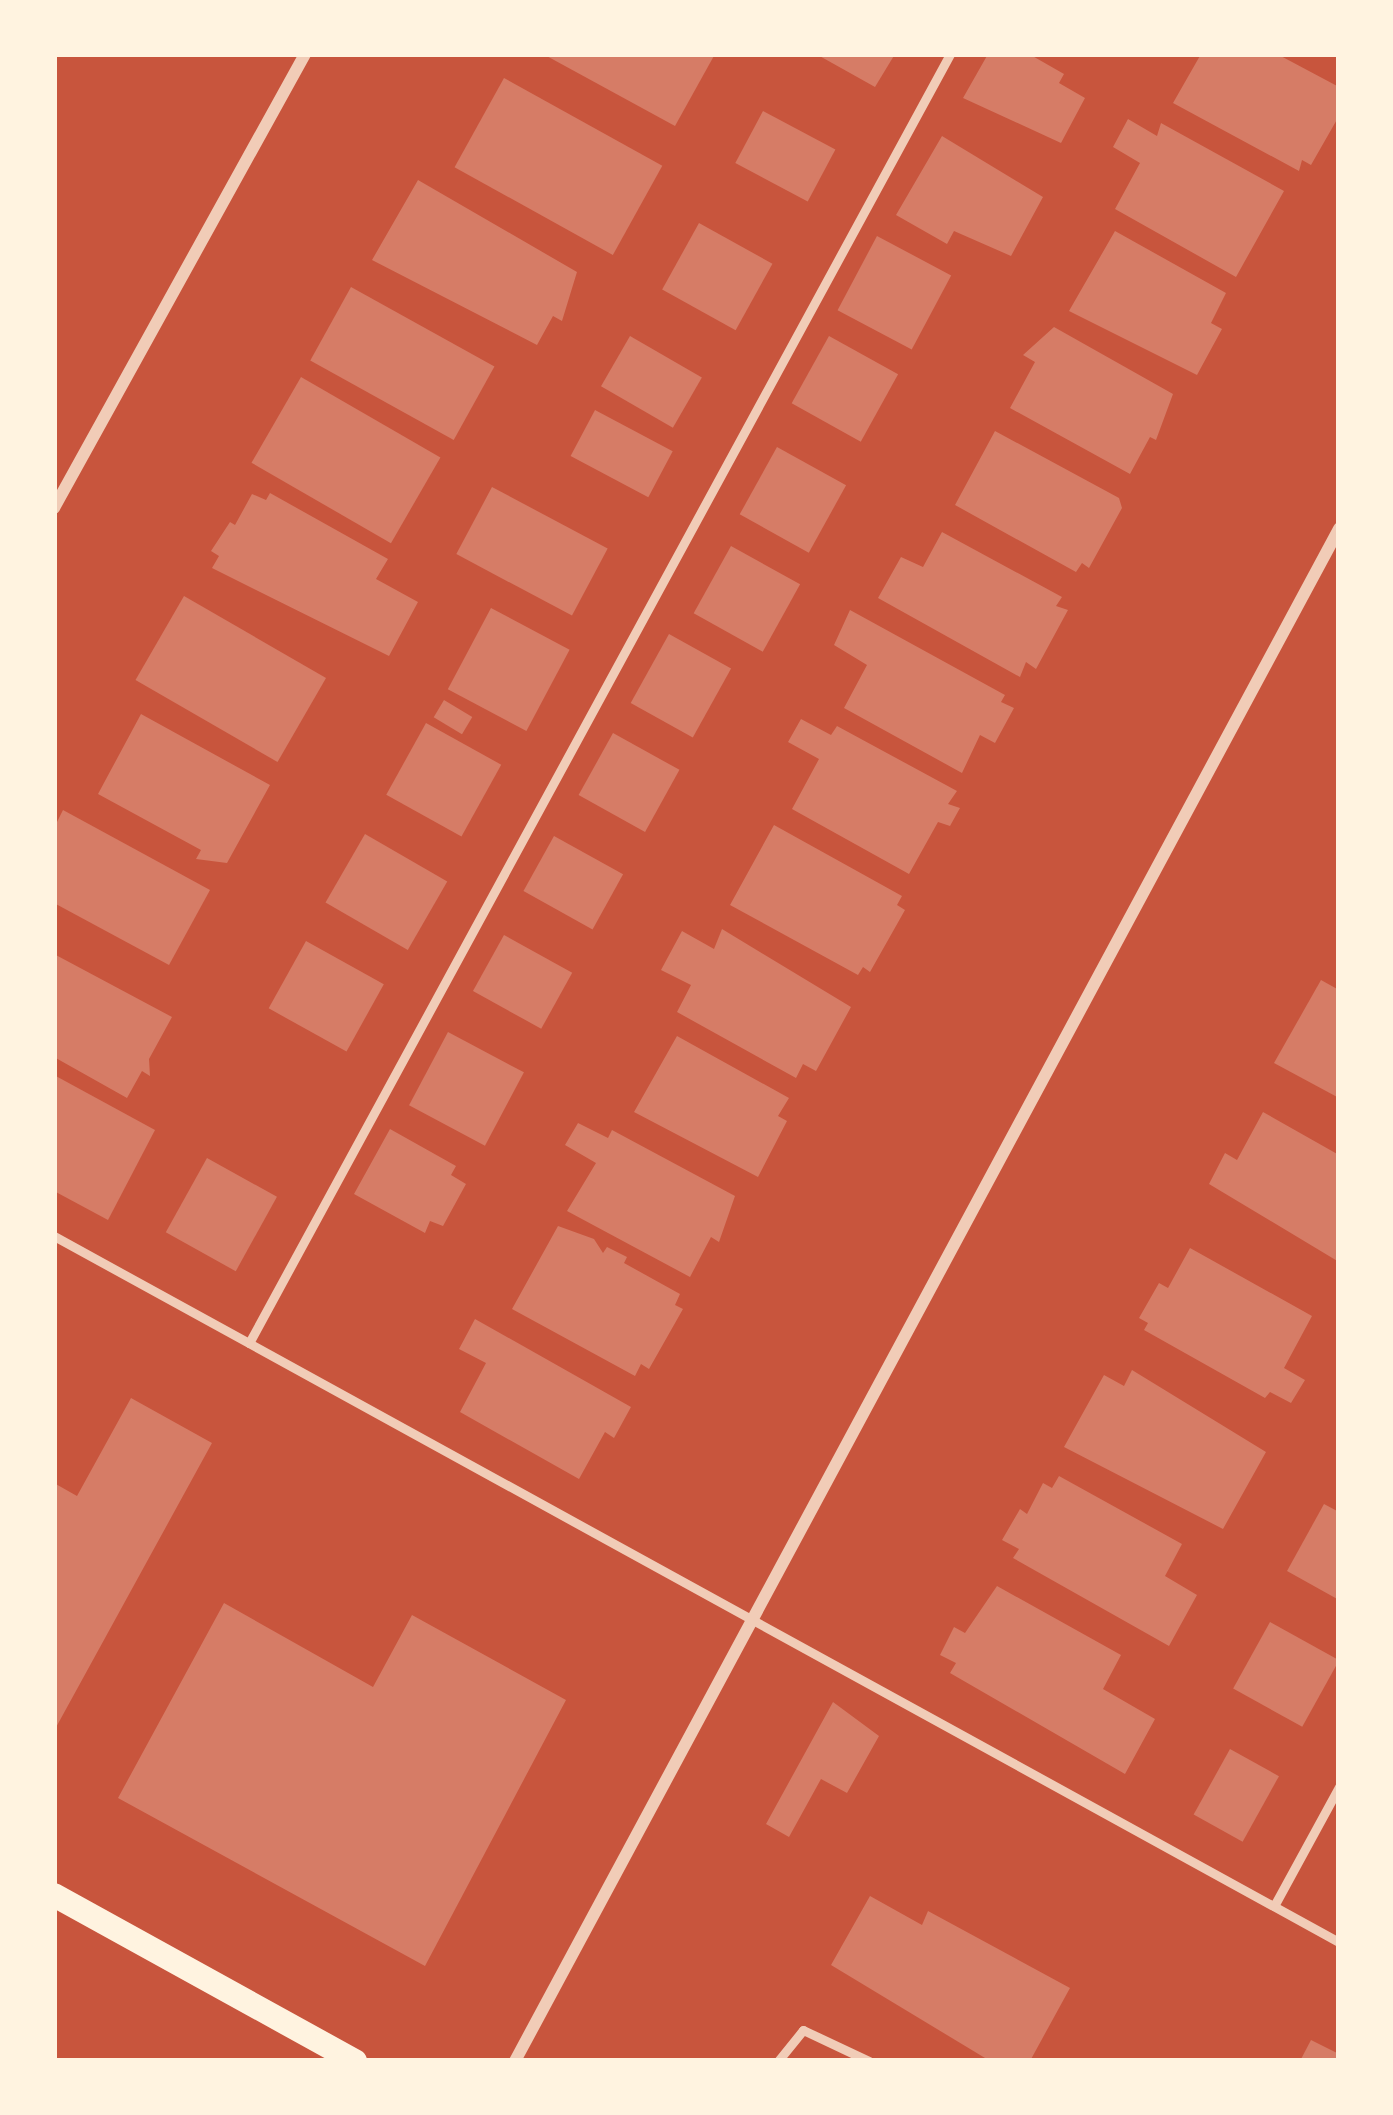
<!DOCTYPE html>
<style>
body{margin:0}
#map{position:relative;width:1393px;height:2115px;overflow:hidden;background:#c8553d;font-family:Rubik,sans-serif}
div>[style]{position:absolute}
.building>*{inset:0;background:#d67c66;transform-origin:0 0}
.service>*{height:9px;margin:-4.5px;padding:0 4.5px;transform-origin:4.5px;border-radius:4.5px;background:#f1ccb7}
.minor>*{height:12px;margin:-6px;padding:0 6px;transform-origin:6px;border-radius:6px;background:#f1ccb7}
.secondary>*{height:24px;margin:-12px;padding:0 12px;transform-origin:12px;border-radius:12px;background:#fff3e0}
span{translate:-50% -50%;white-space:nowrap;text-align:center;line-height:1.15;-webkit-text-stroke:12px #fff3e0;paint-order:stroke}
.frame{position:absolute;inset:0;border:57px solid #fff3e0;pointer-events:none}
</style>
<div id="map">
<div class="building">
<i style="clip-path:polygon(543px 54px,715px 54px,675px 126px)"></i>
<i style="clip-path:polygon(816px 54px,895px 54px,875px 87px)"></i>
<i style="clip-path:polygon(988px 54px,1029px 54px,1064px 74px,1059px 83px,1085px 98px,1061px 143px,963px 98px)"></i>
<i style="clip-path:polygon(1201px 54px,1277px 54px,1339px 87px,1339px 116px,1311px 165px,1302px 160px,1299px 171px,1173px 103px)"></i>
<i style="left:504px;top:78px;width:181px;height:102px;rotate:29deg"></i>
<i style="left:763px;top:111px;width:82px;height:59px;rotate:28deg"></i>
<i style="clip-path:polygon(1128px 119px,1157px 136px,1161px 123px,1284px 191px,1236px 277px,1115px 209px,1140px 163px,1113px 147px)"></i>
<i style="clip-path:polygon(942px 136px,1043px 197px,1011px 256px,954px 231px,947px 244px,896px 215px)"></i>
<i style="clip-path:polygon(418px 180px,577px 272px,562px 321px,553px 316px,537px 345px,372px 260px)"></i>
<i style="left:699px;top:223px;width:84px;height:76px;rotate:29deg"></i>
<i style="clip-path:polygon(1115px 231px,1226px 293px,1211px 323px,1222px 329px,1197px 375px,1069px 311px)"></i>
<i style="left:877px;top:236px;width:84px;height:84px;rotate:28deg"></i>
<i style="left:351px;top:287px;width:164px;height:84px;rotate:29deg"></i>
<i style="clip-path:polygon(1054px 327px,1173px 394px,1156px 440px,1150px 437px,1130px 474px,1010px 408px,1035px 362px,1023px 355px)"></i>
<i style="left:630px;top:336px;width:83px;height:58px;rotate:30deg"></i>
<i style="left:829px;top:336px;width:79px;height:77px;rotate:29deg"></i>
<i style="left:301px;top:377px;width:161px;height:99px;rotate:30deg"></i>
<i style="left:595px;top:410px;width:88px;height:52px;rotate:28deg"></i>
<i style="clip-path:polygon(995px 431px,1119px 498px,1122px 508px,1089px 568px,1082px 563px,1076px 572px,955px 505px)"></i>
<i style="left:777px;top:447px;width:79px;height:77px;rotate:29deg"></i>
<i style="left:492px;top:487px;width:131px;height:76px;rotate:28deg"></i>
<i style="clip-path:polygon(270px 493px,388px 559px,376px 579px,418px 602px,389px 656px,212px 568px,219px 556px,211px 551px,230px 522px,235px 525px,252px 494px,266px 500px)"></i>
<i style="clip-path:polygon(942px 532px,1062px 597px,1056px 606px,1068px 610px,1036px 669px,1026px 662px,1020px 677px,878px 598px,901px 557px,923px 567px)"></i>
<i style="left:731px;top:546px;width:79px;height:77px;rotate:29deg"></i>
<i style="left:184px;top:596px;width:164px;height:97px;rotate:30deg"></i>
<i style="left:491px;top:608px;width:89px;height:92px;rotate:28deg"></i>
<i style="clip-path:polygon(850px 610px,1005px 695px,1001px 702px,1014px 708px,995px 743px,980px 735px,962px 773px,844px 708px,867px 665px,834px 645px)"></i>
<i style="left:669px;top:634px;width:71px;height:79px;rotate:29deg"></i>
<i style="left:444px;top:700px;width:33px;height:20px;rotate:31deg"></i>
<i style="clip-path:polygon(141px 714px,270px 785px,227px 863px,196px 859px,201px 850px,98px 794px)"></i>
<i style="clip-path:polygon(801px 719px,831px 735px,837px 726px,957px 791px,948px 804px,960px 808px,950px 826px,938px 822px,909px 874px,792px 809px,819px 759px,788px 742px)"></i>
<i style="left:426px;top:723px;width:86px;height:82px;rotate:29deg"></i>
<i style="left:613px;top:733px;width:76px;height:71px;rotate:29deg"></i>
<i style="clip-path:polygon(63px 810px,210px 890px,169px 965px,54px 903px,54px 828px)"></i>
<i style="clip-path:polygon(774px 825px,902px 896px,897px 905px,905px 910px,870px 972px,863px 967px,858px 975px,730px 905px)"></i>
<i style="left:365px;top:834px;width:95px;height:79px;rotate:30deg"></i>
<i style="left:554px;top:836px;width:79px;height:63px;rotate:29deg"></i>
<i style="clip-path:polygon(722px 929px,851px 1007px,816px 1071px,803px 1064px,796px 1078px,677px 1012px,691px 985px,661px 970px,682px 931px,714px 949px)"></i>
<i style="left:504px;top:935px;width:78px;height:64px;rotate:29deg"></i>
<i style="left:306px;top:941px;width:89px;height:77px;rotate:29deg"></i>
<i style="clip-path:polygon(54px 954px,172px 1017px,149px 1059px,150px 1076px,142px 1071px,127px 1098px,54px 1057px)"></i>
<i style="clip-path:polygon(1321px 980px,1339px 990px,1339px 1098px,1274px 1063px)"></i>
<i style="left:448px;top:1032px;width:86px;height:83px;rotate:28deg"></i>
<i style="clip-path:polygon(677px 1036px,789px 1098px,778px 1116px,787px 1121px,758px 1177px,634px 1112px)"></i>
<i style="clip-path:polygon(54px 1075px,155px 1130px,108px 1220px,54px 1191px)"></i>
<i style="clip-path:polygon(1263px 1112px,1339px 1155px,1339px 1262px,1209px 1184px,1225px 1153px,1237px 1160px)"></i>
<i style="clip-path:polygon(578px 1123px,608px 1138px,612px 1130px,735px 1196px,719px 1242px,711px 1237px,690px 1277px,567px 1211px,596px 1163px,565px 1145px)"></i>
<i style="clip-path:polygon(390px 1129px,456px 1166px,451px 1175px,466px 1184px,443px 1226px,430px 1221px,425px 1233px,354px 1194px)"></i>
<i style="left:207px;top:1158px;width:80px;height:85px;rotate:29deg"></i>
<i style="clip-path:polygon(558px 1226px,594px 1239px,603px 1253px,607px 1247px,627px 1257px,624px 1263px,680px 1294px,675px 1305px,683px 1309px,649px 1369px,641px 1364px,635px 1376px,512px 1309px)"></i>
<i style="clip-path:polygon(1190px 1248px,1312px 1316px,1284px 1368px,1305px 1380px,1291px 1403px,1270px 1392px,1265px 1398px,1144px 1330px,1148px 1323px,1139px 1318px,1159px 1283px,1168px 1288px)"></i>
<i style="clip-path:polygon(475px 1319px,631px 1407px,614px 1438px,605px 1432px,579px 1479px,460px 1412px,486px 1363px,459px 1349px)"></i>
<i style="clip-path:polygon(1132px 1370px,1266px 1452px,1223px 1529px,1064px 1447px,1104px 1375px,1124px 1386px)"></i>
<i style="clip-path:polygon(131px 1398px,212px 1443px,54px 1731px,54px 1483px,77px 1496px)"></i>
<i style="clip-path:polygon(1059px 1476px,1182px 1544px,1165px 1576px,1197px 1595px,1169px 1646px,1013px 1558px,1019px 1549px,1002px 1540px,1020px 1509px,1027px 1514px,1043px 1483px,1052px 1488px)"></i>
<i style="clip-path:polygon(1324px 1504px,1339px 1512px,1339px 1600px,1287px 1571px)"></i>
<i style="clip-path:polygon(997px 1586px,1121px 1655px,1103px 1689px,1155px 1719px,1125px 1774px,950px 1673px,956px 1663px,940px 1655px,954px 1627px,965px 1633px)"></i>
<i style="clip-path:polygon(224px 1603px,373px 1687px,412px 1615px,566px 1700px,425px 1966px,118px 1798px)"></i>
<i style="left:1270px;top:1622px;width:79px;height:76px;rotate:29deg"></i>
<i style="clip-path:polygon(833px 1702px,879px 1736px,847px 1793px,821px 1779px,789px 1837px,766px 1824px)"></i>
<i style="left:1230px;top:1749px;width:56px;height:75px;rotate:29deg"></i>
<i style="clip-path:polygon(870px 1896px,922px 1925px,928px 1911px,1070px 1988px,1030px 2061px,990px 2061px,831px 1965px)"></i>
<i style="clip-path:polygon(1311px 2040px,1339px 2054px,1336px 2061px,1300px 2061px)"></i>
</div>
<div class="service">
<i style="left:54px;top:1236px;width:1466px;rotate:28.79deg"></i>
<i style="left:249px;top:1343px;width:1467px;rotate:-61.46deg"></i>
<i style="left:1274px;top:1906px;width:136px;rotate:-61.4deg"></i>
<i style="left:778px;top:2061px;width:40px;rotate:-51deg"></i>
<i style="left:803px;top:2030px;width:73px;rotate:25.2deg"></i>
</div>
<div class="minor">
<i style="left:54px;top:508px;width:519px;rotate:-61.06deg"></i>
<i style="left:515px;top:2061px;width:1740px;rotate:-61.73deg"></i>
</div>
<div class="secondary">
<i style="left:54px;top:1895px;width:344px;rotate:28.9deg"></i>
</div>
<div class="frame"></div>
</div>
